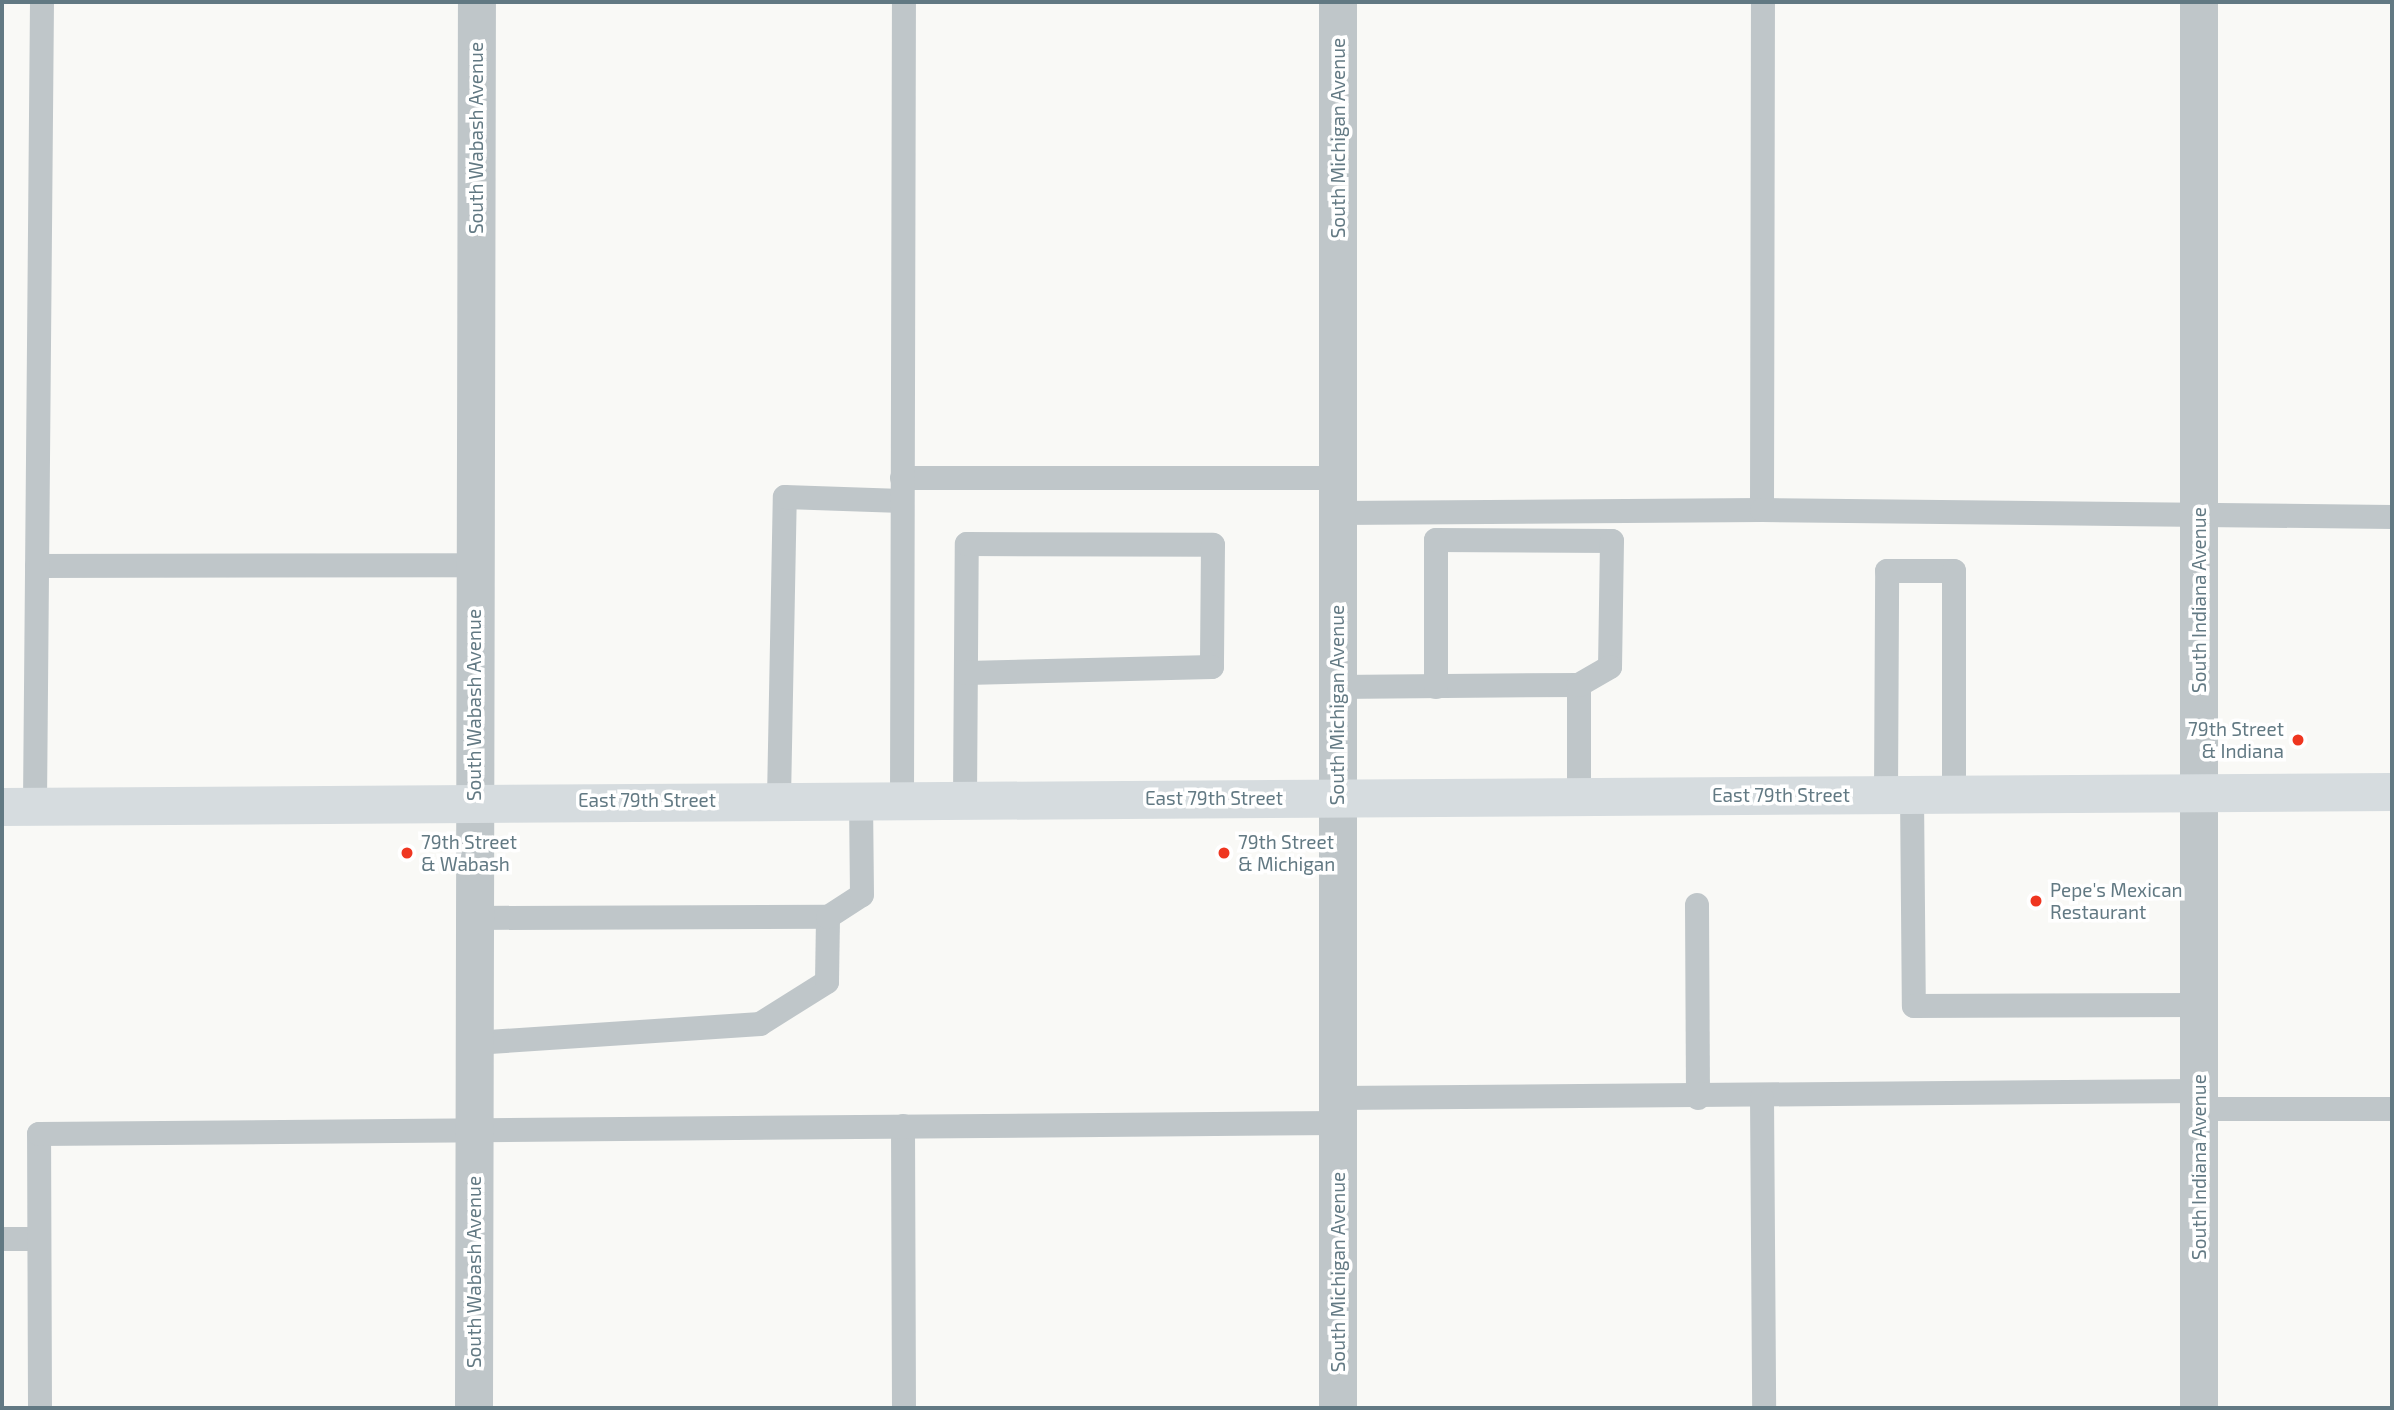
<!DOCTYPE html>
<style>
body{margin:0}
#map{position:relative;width:2394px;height:1410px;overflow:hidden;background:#f9f9f6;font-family:"Exo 2",sans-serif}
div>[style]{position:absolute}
.lane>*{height:24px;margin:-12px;padding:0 12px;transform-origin:12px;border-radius:12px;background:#bfc6c9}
.street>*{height:38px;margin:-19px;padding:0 19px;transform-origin:19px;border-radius:19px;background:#bfc6c9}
.secondary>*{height:38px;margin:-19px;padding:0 19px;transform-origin:19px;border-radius:19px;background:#d6dcdf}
.dots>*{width:19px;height:19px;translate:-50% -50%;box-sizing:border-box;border:4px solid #fff;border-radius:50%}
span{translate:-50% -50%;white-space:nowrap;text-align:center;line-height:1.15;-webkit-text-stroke:7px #fff;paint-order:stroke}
.street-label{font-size:19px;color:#627983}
.poi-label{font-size:19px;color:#627983}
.right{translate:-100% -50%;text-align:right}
.left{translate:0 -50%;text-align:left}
.frame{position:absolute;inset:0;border:4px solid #627983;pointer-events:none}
</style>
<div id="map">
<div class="lane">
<i style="left:902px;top:478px;width:435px"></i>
<i style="left:1762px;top:510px;width:508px;rotate:-89.89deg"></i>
<i style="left:1337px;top:513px;width:425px;rotate:-0.4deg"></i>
<i style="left:1762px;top:510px;width:630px;rotate:0.64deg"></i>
<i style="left:37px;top:566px;width:438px;rotate:-0.1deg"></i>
<i style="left:1337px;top:687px;width:242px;rotate:-0.5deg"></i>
<i style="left:1579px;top:685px;width:111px;rotate:90deg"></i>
<i style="left:1436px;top:687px;width:147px;rotate:-90deg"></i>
<i style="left:1436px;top:540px;width:176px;rotate:0.3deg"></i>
<i style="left:1612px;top:541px;width:126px;rotate:90.9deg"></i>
<i style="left:1610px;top:667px;width:36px;rotate:150deg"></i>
<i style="left:1886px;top:794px;width:223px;rotate:-89.7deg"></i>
<i style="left:1887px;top:571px;width:67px"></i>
<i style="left:1954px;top:571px;width:223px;rotate:90deg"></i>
<i style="left:1912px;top:794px;width:212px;rotate:89.5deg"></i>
<i style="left:1914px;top:1006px;width:285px;rotate:-0.2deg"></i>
<i style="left:779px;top:799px;width:302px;rotate:-88.9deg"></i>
<i style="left:785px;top:497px;width:117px;rotate:2deg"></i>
<i style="left:902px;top:799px;width:797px;rotate:-89.86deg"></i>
<i style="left:965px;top:799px;width:255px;rotate:-89.6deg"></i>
<i style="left:967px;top:544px;width:246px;rotate:0.2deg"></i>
<i style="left:1213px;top:545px;width:122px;rotate:90.5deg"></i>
<i style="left:1212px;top:667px;width:246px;rotate:178.6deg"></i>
<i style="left:35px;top:803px;width:801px;rotate:-89.5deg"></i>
<i style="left:1697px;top:905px;width:193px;rotate:89.7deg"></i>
<i style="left:474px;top:918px;width:354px;rotate:-0.2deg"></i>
<i style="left:474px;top:1043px;width:287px;rotate:-3.8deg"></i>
<i style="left:760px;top:1024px;width:79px;rotate:-32.1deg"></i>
<i style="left:827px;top:982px;width:65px;rotate:-89.1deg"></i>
<i style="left:828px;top:917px;width:40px;rotate:-32.9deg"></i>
<i style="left:862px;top:895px;width:96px;rotate:-90.6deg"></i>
<i style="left:1338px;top:1098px;width:862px;rotate:-0.47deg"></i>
<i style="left:1762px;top:1098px;width:310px;rotate:89.6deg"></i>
<i style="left:2199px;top:1109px;width:193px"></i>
<i style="left:903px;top:1126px;width:282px;rotate:89.8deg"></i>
<i style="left:2px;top:1239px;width:37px"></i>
<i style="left:40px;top:1408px;width:274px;rotate:-90.2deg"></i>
<i style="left:39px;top:1134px;width:1299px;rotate:-0.49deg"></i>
</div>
<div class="street">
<i style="left:1338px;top:2px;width:1406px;rotate:90deg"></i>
<i style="left:2199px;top:2px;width:1406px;rotate:90deg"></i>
<i style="left:474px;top:1408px;width:1406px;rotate:-89.88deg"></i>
</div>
<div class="secondary">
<i style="left:2px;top:807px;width:2390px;rotate:-0.36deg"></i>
</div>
<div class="dots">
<i style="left:2298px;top:740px;background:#ef3620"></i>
<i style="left:407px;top:853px;background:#ef3620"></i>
<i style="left:1224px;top:853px;background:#ef3620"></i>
<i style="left:2036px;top:901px;background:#ef3620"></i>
</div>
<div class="street-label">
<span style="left:476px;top:138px;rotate:-90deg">South Wabash Avenue</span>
<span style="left:1338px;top:138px;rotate:-90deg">South Michigan Avenue</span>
<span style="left:2199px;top:600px;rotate:-90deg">South Indiana Avenue</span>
<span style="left:474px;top:705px;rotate:-90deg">South Wabash Avenue</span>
<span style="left:1337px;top:705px;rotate:-90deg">South Michigan Avenue</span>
<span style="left:1781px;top:795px">East 79th Street</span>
<span style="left:1214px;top:798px">East 79th Street</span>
<span style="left:647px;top:800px">East 79th Street</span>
<span style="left:2199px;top:1167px;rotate:-90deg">South Indiana Avenue</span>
<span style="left:474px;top:1272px;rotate:-90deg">South Wabash Avenue</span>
<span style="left:1338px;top:1272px;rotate:-90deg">South Michigan Avenue</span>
</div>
<div class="poi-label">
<span class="right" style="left:2284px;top:740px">79th Street<br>&amp; Indiana</span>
<span class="left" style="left:421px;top:853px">79th Street<br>&amp; Wabash</span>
<span class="left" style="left:1238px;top:853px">79th Street<br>&amp; Michigan</span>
<span class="left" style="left:2050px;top:901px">Pepe's Mexican<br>Restaurant</span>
</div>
<div class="frame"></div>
</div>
